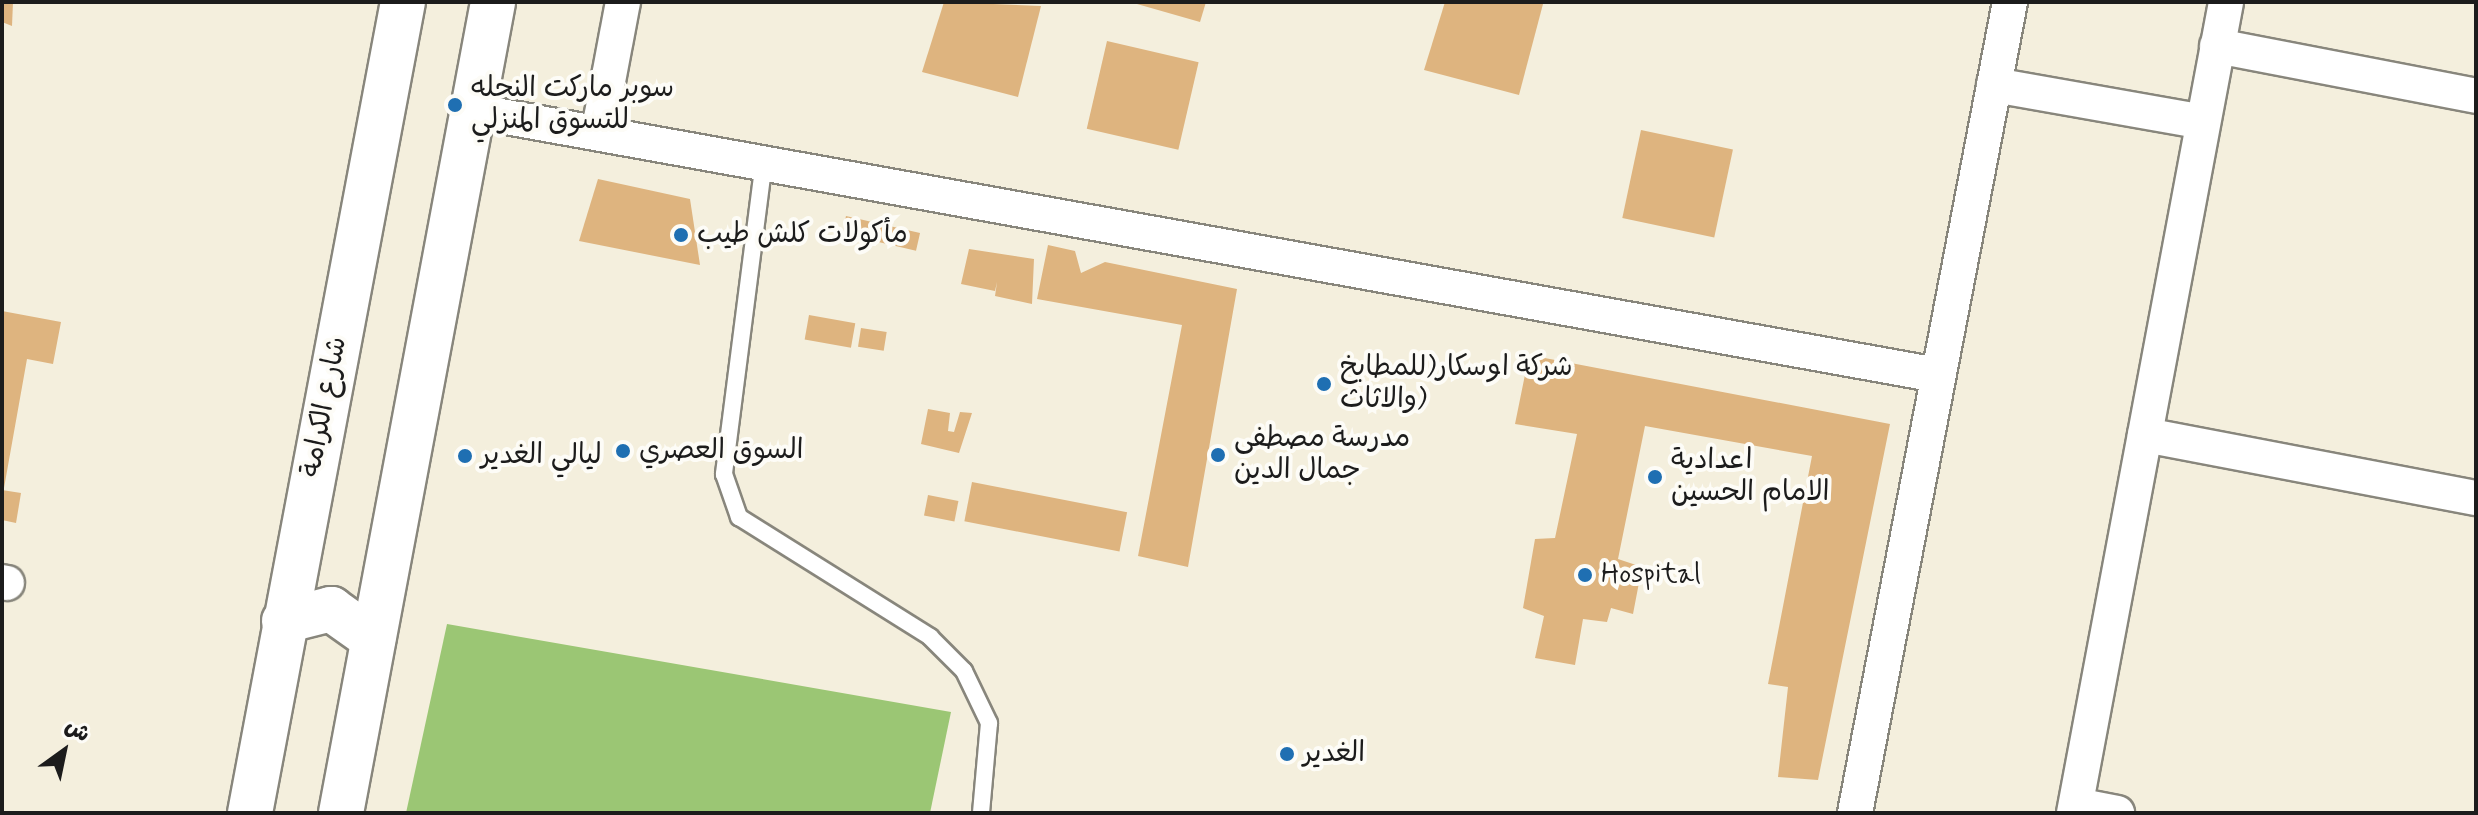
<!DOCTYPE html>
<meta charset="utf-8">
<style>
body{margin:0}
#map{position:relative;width:2478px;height:815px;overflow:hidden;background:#f4efdd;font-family:Mynerve,"Playpen Sans Arabic",sans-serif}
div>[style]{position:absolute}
.green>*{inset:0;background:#9bc674}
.building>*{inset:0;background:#deb47f;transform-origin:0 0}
.roads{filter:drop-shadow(2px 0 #88867c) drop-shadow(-2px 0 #88867c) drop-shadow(0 2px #88867c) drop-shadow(0 -2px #88867c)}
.lane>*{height:16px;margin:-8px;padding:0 8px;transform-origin:8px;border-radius:8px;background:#fff}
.street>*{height:34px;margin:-17px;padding:0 17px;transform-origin:17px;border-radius:17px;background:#fff}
.primary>*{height:44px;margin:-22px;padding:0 22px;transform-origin:22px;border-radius:22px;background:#fff}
.dots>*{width:22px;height:22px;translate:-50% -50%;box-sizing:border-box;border:4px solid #fdfcf7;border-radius:50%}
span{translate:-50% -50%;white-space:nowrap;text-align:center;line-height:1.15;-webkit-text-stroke:8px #fdfcf7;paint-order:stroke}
.poi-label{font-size:28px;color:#1c1c1c}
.left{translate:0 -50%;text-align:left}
.street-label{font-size:28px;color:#1c1c1c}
.frame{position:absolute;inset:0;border:4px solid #1c1c1c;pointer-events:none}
.north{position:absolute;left:24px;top:711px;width:80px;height:80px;-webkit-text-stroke:6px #fdfcf7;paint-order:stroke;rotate:33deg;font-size:22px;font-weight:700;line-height:32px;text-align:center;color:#1c1c1c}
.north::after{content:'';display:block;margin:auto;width:28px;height:36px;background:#1c1c1c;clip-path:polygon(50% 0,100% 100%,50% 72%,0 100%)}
</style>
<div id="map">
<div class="green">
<i style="clip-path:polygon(447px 624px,951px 712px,930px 813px,406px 813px)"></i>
</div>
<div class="building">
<i style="clip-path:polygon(2px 2px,13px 2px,12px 26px,2px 22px)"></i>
<i style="clip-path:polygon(944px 2px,1041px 6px,1018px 97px,922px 72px)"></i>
<i style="clip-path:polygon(1130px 2px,1206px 2px,1200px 22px)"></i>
<i style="clip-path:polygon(1445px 2px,1543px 4px,1519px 95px,1424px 70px)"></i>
<i style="left:1107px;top:41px;width:94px;height:90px;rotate:13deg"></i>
<i style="left:1641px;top:130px;width:94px;height:90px;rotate:12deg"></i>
<i style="clip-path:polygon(598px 179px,690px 199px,700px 265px,579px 241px)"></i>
<i style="left:846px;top:216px;width:76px;height:18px;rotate:13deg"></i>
<i style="clip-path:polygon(1048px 245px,1075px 251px,1081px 273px,1105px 262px,1237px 289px,1188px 567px,1138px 556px,1182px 325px,1037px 299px)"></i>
<i style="clip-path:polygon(969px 249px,1034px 259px,1032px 304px,995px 296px,997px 282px,995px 291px,961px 284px)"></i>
<i style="clip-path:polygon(2px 311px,61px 322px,53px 364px,27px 359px,4px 488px)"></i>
<i style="left:809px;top:315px;width:47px;height:25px;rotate:10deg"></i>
<i style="left:861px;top:328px;width:26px;height:19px;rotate:9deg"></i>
<i style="clip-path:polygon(1529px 355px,1890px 424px,1818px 780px,1778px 777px,1788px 687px,1768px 684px,1812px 456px,1645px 426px,1618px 559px,1642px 567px,1633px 614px,1611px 608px,1607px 622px,1583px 619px,1575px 665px,1535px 658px,1544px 616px,1523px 608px,1535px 539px,1555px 538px,1577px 434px,1515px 424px)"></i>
<i style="clip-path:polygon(928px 409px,950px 413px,948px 431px,954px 432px,960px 412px,972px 413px,959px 453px,921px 444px)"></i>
<i style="left:972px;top:482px;width:158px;height:40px;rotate:11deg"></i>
<i style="clip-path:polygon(2px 490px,21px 493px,16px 523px,2px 520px)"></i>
<i style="left:928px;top:495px;width:31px;height:21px;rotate:11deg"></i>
</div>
<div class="roads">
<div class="lane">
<i style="left:764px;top:161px;width:316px;rotate:97.3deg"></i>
<i style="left:724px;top:474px;width:46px;rotate:70.8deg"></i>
<i style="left:739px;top:517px;width:226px;rotate:32.1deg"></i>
<i style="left:930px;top:637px;width:48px;rotate:45deg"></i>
<i style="left:964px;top:671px;width:58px;rotate:64.3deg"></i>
<i style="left:989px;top:723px;width:90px;rotate:95.1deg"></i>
</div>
<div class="street">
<i style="left:2217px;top:46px;width:264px;rotate:10.9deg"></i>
<i style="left:1994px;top:85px;width:212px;rotate:10deg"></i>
<i style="left:473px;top:111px;width:1489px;rotate:10.22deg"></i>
<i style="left:599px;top:129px;width:129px;rotate:-79.3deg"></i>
<i style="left:2145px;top:435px;width:337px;rotate:10.8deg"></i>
<i style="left:2px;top:582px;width:5px;rotate:11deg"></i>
<i style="left:2076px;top:805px;width:42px;rotate:11deg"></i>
<i style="left:1855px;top:813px;width:826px;rotate:-79.18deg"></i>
<i style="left:2074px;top:813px;width:825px;rotate:-79.38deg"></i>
</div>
<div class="primary">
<i style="left:284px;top:621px;width:49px;rotate:-14.3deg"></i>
<i style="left:331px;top:609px;width:52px;rotate:35.5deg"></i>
<i style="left:250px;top:813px;width:825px;rotate:-79.32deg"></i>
<i style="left:341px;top:813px;width:825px;rotate:-79.38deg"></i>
</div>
</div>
<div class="dots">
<i style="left:455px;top:105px;background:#1f6fb2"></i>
<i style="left:681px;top:235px;background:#1f6fb2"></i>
<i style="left:1324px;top:384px;background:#1f6fb2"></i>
<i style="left:623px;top:451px;background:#1f6fb2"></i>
<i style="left:1218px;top:455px;background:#1f6fb2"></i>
<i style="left:465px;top:456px;background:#1f6fb2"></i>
<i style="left:1655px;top:477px;background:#1f6fb2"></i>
<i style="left:1585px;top:575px;background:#1f6fb2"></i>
<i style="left:1287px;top:754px;background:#1f6fb2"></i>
</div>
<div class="poi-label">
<span class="left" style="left:471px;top:105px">سوبر ماركت النحله<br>للتسوق المنزلي</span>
<span class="left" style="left:697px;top:235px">مأكولات كلش طيب</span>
<span class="left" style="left:1340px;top:384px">شركة اوسكار(للمطابخ<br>والاثاث)</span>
<span class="left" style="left:1234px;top:455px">مدرسة مصطفى<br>جمال الدين</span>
<span class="left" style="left:639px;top:451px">السوق العصري</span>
<span class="left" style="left:481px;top:456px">ليالي الغدير</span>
<span class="left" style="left:1671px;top:477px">اعدادية<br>الامام الحسين</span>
<span class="left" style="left:1601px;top:575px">Hospital</span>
<span class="left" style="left:1303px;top:754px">الغدير</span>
</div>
<div class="street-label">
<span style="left:325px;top:407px;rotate:-79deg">شارع الكرامة</span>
</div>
<div class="frame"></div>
<div class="north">ش</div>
</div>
